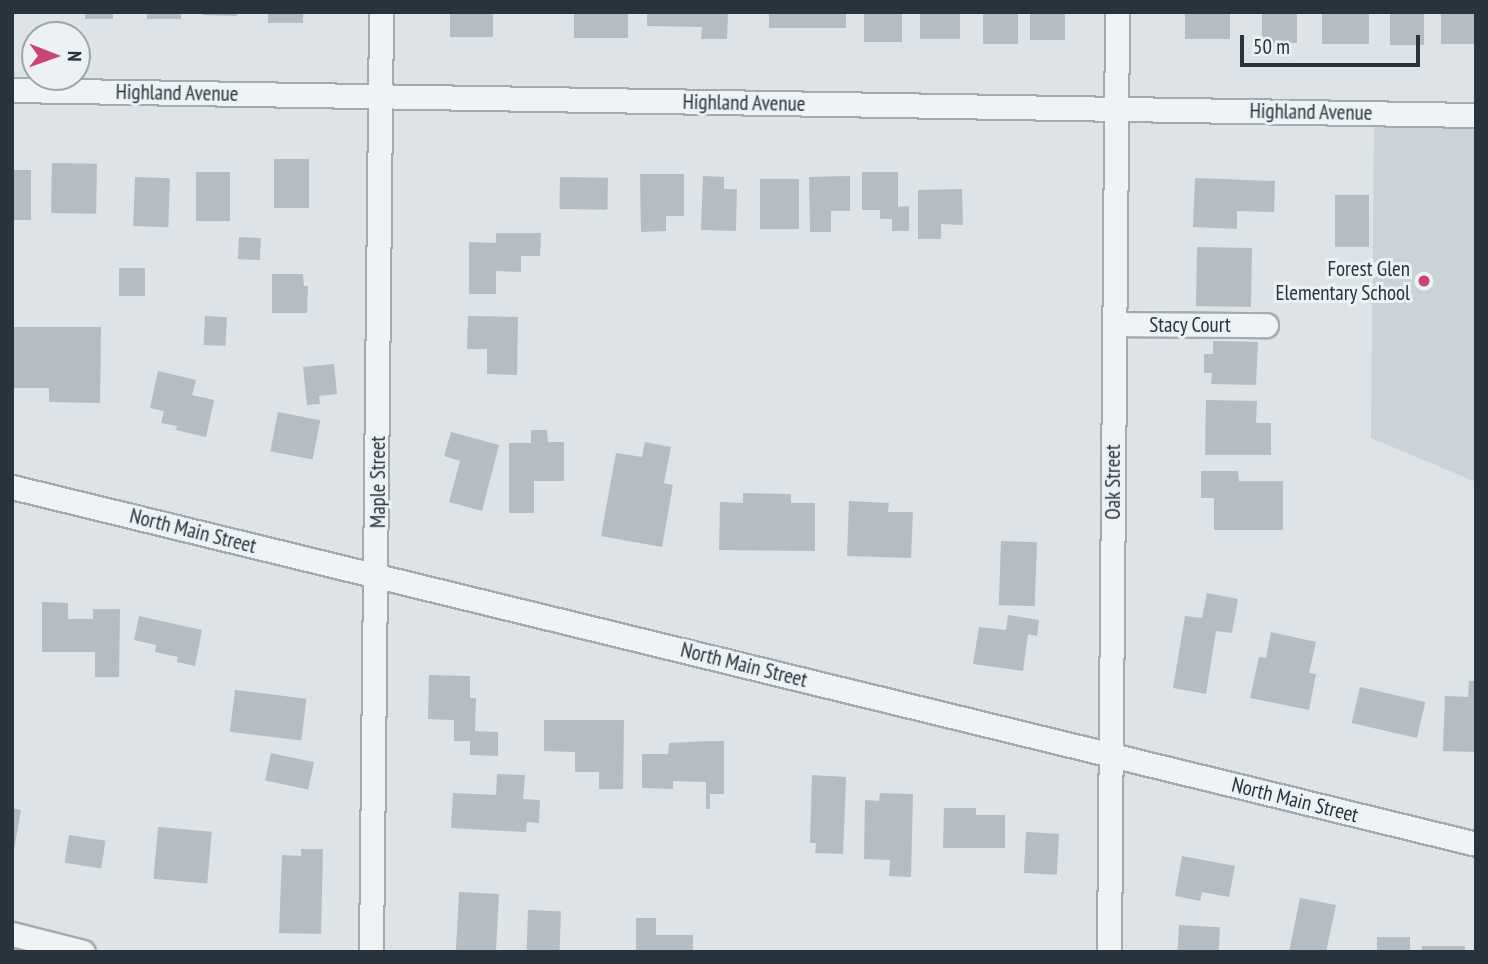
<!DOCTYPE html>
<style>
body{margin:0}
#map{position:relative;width:1488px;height:964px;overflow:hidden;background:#dde3e7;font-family:"PT Sans Narrow",sans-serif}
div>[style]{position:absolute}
.built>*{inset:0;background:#cbd3d8}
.building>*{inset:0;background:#b4bdc3;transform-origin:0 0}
.roads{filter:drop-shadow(2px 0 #a3abb1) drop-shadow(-2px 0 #a3abb1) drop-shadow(0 2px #a3abb1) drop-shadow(0 -2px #a3abb1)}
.minor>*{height:23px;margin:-11.5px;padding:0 11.5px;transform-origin:11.5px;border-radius:11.5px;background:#f0f3f5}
.dots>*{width:19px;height:19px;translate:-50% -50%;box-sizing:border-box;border:4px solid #ecf1f4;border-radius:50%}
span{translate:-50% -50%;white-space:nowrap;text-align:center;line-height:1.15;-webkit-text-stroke:6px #ecf1f4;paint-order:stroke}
.street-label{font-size:21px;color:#27343d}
.poi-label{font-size:21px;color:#27343d}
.right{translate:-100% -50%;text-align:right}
.frame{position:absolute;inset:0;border:14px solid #27343d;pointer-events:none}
.north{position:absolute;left:21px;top:21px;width:70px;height:70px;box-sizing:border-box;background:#ecf1f4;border:2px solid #9da5ab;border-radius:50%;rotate:91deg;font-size:19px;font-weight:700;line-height:28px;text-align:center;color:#27343d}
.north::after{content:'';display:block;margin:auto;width:24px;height:32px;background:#ca4476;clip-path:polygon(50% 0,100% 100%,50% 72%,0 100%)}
.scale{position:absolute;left:1240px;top:35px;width:180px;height:32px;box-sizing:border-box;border:4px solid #27343d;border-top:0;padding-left:9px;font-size:21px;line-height:24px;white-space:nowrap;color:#27343d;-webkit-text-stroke:5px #ecf1f4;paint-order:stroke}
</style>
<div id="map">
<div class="built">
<i style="clip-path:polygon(1374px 122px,1476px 124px,1476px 482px,1371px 438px)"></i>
</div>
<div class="building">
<i style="left:85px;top:12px;width:28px;height:7px"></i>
<i style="left:147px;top:12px;width:34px;height:7px"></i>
<i style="clip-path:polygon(203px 12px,237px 12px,237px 16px,203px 15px)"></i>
<i style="left:268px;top:12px;width:35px;height:11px"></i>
<i style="left:450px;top:12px;width:43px;height:25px"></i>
<i style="left:574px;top:12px;width:54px;height:26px"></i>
<i style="clip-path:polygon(647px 12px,728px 12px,727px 39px,701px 39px,702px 27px,647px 26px)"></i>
<i style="left:769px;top:12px;width:77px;height:16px"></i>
<i style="left:864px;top:12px;width:38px;height:30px"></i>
<i style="left:920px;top:12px;width:40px;height:27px"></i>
<i style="left:983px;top:12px;width:35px;height:32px"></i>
<i style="left:1030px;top:12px;width:35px;height:28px"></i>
<i style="left:1185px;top:12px;width:45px;height:27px"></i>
<i style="left:1262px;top:12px;width:35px;height:31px"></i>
<i style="left:1322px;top:12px;width:47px;height:32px"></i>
<i style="left:1390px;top:12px;width:34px;height:33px"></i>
<i style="left:1441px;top:12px;width:35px;height:32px"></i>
<i style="left:274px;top:159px;width:35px;height:49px"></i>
<i style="left:52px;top:163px;width:45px;height:50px;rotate:1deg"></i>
<i style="left:12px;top:170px;width:19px;height:50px"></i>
<i style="left:196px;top:172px;width:34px;height:49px"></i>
<i style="clip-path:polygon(862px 172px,898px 172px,898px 207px,909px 206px,909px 231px,892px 231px,892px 219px,880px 219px,880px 210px,862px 210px)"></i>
<i style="clip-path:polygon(640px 174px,684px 174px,684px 216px,666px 216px,666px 231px,641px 232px)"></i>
<i style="clip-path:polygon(703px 176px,724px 177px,724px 189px,737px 189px,736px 231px,701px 230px)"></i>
<i style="clip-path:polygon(850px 176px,850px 211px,831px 211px,831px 232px,810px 232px,809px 177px)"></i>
<i style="left:135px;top:177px;width:35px;height:49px;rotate:2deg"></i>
<i style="left:560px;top:177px;width:48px;height:32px;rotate:1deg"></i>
<i style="clip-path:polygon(1195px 178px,1275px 181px,1274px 212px,1237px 211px,1237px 229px,1193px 227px)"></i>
<i style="left:760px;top:179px;width:39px;height:50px"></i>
<i style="clip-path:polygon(962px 189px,963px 225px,941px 224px,941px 239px,918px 239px,918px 190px)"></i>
<i style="left:1335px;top:195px;width:34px;height:52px"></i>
<i style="clip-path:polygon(496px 233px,541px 233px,540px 256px,521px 256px,521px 272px,496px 271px,496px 294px,469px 294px,469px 242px,496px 243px)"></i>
<i style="left:239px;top:237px;width:22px;height:22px;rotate:3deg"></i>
<i style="left:1197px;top:247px;width:55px;height:59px;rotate:1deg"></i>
<i style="left:119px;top:268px;width:26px;height:28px"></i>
<i style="clip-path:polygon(272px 274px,303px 274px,304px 286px,308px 286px,307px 313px,272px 313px)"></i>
<i style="left:205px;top:316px;width:22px;height:29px;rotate:3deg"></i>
<i style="clip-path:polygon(468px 316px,518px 317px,517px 375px,487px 374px,487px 349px,467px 349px)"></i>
<i style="clip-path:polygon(12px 327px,101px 327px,100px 403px,49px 402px,49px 388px,12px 388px)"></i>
<i style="clip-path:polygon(1213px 341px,1258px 342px,1256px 385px,1211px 384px,1212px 373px,1204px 373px,1204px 354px,1213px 354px)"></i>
<i style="clip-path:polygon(334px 364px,337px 394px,319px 396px,320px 404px,307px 405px,303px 367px)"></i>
<i style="clip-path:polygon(158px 371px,196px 380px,192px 395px,214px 400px,206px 437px,176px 430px,177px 426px,161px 423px,164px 411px,150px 408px)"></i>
<i style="clip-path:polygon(1206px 400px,1257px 401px,1256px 423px,1271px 423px,1271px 455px,1205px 455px)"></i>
<i style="left:278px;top:412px;width:43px;height:40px;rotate:11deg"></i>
<i style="clip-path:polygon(531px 430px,547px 430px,548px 442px,564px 442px,564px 481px,534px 481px,534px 513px,509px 513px,509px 443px,531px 443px)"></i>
<i style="clip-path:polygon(451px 432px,499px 445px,482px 511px,449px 502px,460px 461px,444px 456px)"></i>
<i style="clip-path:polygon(645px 442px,671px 447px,664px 483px,673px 485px,662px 547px,601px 536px,616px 453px,642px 457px)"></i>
<i style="clip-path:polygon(1201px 471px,1238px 471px,1239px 481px,1283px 481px,1283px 530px,1214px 530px,1214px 498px,1201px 498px)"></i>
<i style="clip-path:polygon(743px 493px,791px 494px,791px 503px,815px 503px,815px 551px,719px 550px,720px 502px,743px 503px)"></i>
<i style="clip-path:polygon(849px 501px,889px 503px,888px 512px,913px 512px,911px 558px,847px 556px)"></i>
<i style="left:1001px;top:541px;width:36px;height:64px;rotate:2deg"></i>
<i style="clip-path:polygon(1207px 593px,1238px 599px,1232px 633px,1216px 631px,1206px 694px,1173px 688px,1185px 616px,1202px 618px)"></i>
<i style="clip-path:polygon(42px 602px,68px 603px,68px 619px,93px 619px,93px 609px,120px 609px,119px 677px,95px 677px,95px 652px,42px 652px)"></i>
<i style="clip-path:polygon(1008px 615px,1039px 620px,1037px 636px,1028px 634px,1023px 671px,973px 664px,979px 627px,1006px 630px)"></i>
<i style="clip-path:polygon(139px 616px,202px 630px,195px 666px,177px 662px,178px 657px,155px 652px,156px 645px,134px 640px)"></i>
<i style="clip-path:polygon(1271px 632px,1316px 642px,1309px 673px,1316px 674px,1309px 710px,1250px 698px,1259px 657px,1266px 658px)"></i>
<i style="clip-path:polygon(429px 675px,470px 676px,470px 698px,476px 698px,475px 731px,498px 732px,498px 756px,470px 755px,470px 741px,454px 741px,454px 720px,428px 719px)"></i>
<i style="clip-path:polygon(1469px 681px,1476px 681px,1476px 752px,1443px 751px,1445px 696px,1468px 697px)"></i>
<i style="left:1360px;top:687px;width:67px;height:37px;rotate:13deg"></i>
<i style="left:235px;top:690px;width:72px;height:42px;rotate:7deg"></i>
<i style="clip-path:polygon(544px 720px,624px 720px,623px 789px,599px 789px,599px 772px,575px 772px,575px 752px,544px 751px)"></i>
<i style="clip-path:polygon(708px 741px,724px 741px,724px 794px,710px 794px,710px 809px,706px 809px,706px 782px,673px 781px,673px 789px,642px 788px,642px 754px,668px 754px,669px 743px)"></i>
<i style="left:271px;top:753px;width:44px;height:28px;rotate:12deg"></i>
<i style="clip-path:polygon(497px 774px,525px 775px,523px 799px,540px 800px,539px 823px,527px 822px,526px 832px,451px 828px,453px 793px,496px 795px)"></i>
<i style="clip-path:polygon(812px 775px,846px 777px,843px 854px,815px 853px,816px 843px,810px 843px)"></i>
<i style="clip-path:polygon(880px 793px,913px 794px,911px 877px,889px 876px,890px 860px,864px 859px,865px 800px,879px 801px)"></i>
<i style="clip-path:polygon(12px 808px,21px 810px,14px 849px,12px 849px)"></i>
<i style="clip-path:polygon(944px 808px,976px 808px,976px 815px,1005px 815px,1005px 848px,943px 848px)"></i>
<i style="left:158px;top:827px;width:54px;height:52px;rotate:5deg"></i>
<i style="left:1026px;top:832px;width:33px;height:41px;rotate:3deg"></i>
<i style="left:69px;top:835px;width:37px;height:28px;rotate:9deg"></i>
<i style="clip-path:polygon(301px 849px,323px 849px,321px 934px,279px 933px,282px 855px,301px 856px)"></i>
<i style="clip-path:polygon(1182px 856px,1235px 866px,1229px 897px,1202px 892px,1200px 901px,1175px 896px)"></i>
<i style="left:459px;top:892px;width:40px;height:60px;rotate:3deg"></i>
<i style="clip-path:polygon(1300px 898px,1336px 905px,1326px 952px,1289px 952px)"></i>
<i style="left:528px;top:910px;width:33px;height:42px;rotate:2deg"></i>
<i style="clip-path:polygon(636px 918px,656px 918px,656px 935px,693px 935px,693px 952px,636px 952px)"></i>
<i style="left:1179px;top:925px;width:41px;height:27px;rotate:3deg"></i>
<i style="left:1377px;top:937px;width:33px;height:15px"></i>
<i style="left:1422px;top:946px;width:43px;height:6px"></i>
</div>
<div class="roads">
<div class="minor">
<i style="left:12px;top:90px;width:1464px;rotate:0.98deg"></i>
<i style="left:1114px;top:324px;width:152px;rotate:0.4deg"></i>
<i style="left:12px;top:487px;width:1507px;rotate:13.7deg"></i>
<i style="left:12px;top:934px;width:73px;rotate:14.2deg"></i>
<i style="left:371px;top:952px;width:940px;rotate:-89.39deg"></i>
<i style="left:1109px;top:952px;width:940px;rotate:-89.51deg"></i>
</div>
</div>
<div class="dots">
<i style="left:1424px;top:281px;background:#ca4476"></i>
</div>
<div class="street-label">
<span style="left:177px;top:93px;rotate:1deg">Highland Avenue</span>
<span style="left:744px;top:103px;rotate:1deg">Highland Avenue</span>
<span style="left:1311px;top:112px;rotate:1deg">Highland Avenue</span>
<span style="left:1190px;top:325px">Stacy Court</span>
<span style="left:378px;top:482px;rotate:-90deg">Maple Street</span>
<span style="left:1113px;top:482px;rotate:-90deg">Oak Street</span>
<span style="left:193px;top:531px;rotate:14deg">North Main Street</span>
<span style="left:744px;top:665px;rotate:14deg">North Main Street</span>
<span style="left:1295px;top:800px;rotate:14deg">North Main Street</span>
</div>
<div class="poi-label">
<span class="right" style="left:1410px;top:281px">Forest Glen<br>Elementary School</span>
</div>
<div class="frame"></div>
<div class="north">N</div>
<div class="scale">50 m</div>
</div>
